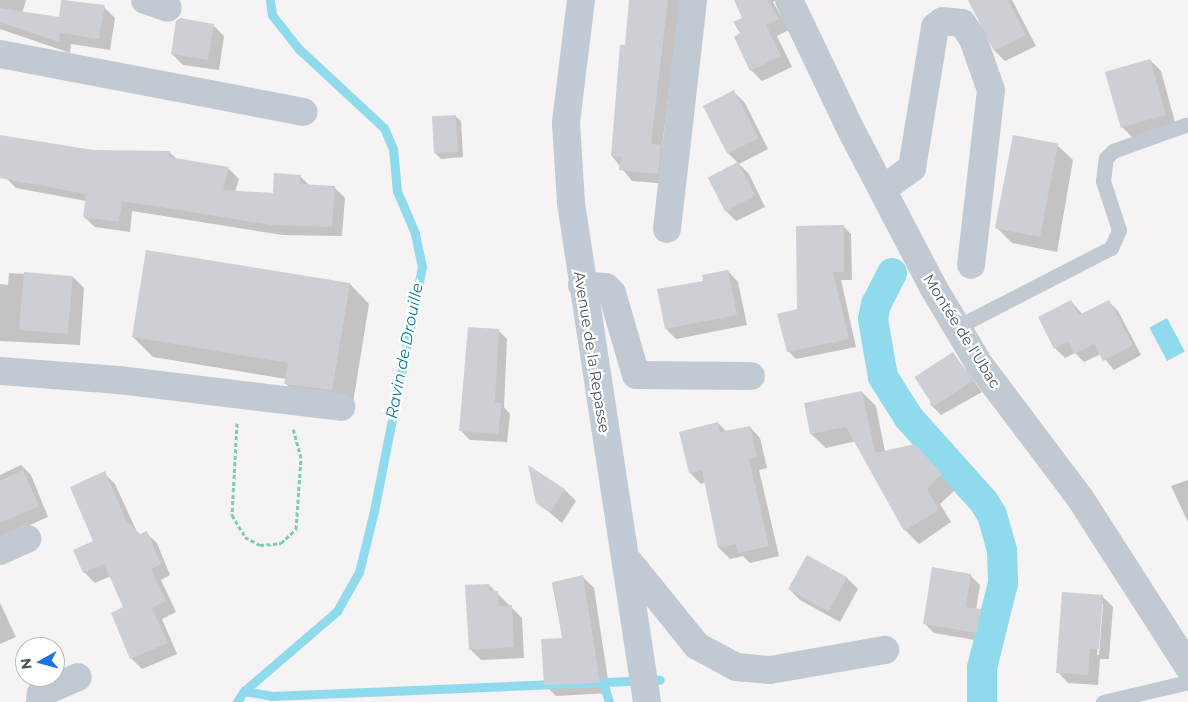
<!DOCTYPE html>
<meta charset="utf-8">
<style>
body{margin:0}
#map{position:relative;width:1188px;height:702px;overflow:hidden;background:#f5f3f3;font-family:Montserrat,sans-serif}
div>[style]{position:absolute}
.water>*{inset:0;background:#90daee;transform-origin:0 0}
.shadow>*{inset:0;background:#0003}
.stream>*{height:9px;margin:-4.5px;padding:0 4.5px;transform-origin:4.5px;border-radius:4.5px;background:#90daee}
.canal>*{height:30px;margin:-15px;padding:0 15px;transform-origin:15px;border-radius:15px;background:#90daee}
.building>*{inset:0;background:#cdcfd5;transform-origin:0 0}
.path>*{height:3px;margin-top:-1.5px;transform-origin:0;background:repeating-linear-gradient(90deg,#7ad0a6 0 4px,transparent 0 6.5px)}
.lane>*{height:15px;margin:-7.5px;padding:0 7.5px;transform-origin:7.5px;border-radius:7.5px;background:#c1cad2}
.street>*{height:28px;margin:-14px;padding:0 14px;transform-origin:14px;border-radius:14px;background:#c1cad2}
.secondary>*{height:28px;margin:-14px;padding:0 14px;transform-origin:14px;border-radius:14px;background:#c1cbd6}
span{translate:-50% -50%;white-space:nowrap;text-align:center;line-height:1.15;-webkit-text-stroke:4.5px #fff;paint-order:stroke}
.street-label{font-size:15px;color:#4a5661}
.water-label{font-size:16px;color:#0c7c9b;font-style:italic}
.north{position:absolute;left:15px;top:637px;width:50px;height:50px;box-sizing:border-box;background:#fff;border:1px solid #b7bbc0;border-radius:50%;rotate:263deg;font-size:14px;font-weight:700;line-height:20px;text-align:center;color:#4a5661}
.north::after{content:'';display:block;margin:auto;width:18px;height:22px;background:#1a73e8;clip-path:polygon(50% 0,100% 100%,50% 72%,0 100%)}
</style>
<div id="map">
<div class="water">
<i style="left:1167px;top:318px;width:38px;height:20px;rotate:62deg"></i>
</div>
<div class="shadow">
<i style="clip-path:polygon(0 0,26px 0,22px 13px,60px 18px,63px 0,104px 7px,115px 18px,110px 50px,71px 44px,70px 53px,0 29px)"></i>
<i style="clip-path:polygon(631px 0,685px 0,675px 42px,662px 148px,671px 157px,668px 184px,632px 181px,612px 156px)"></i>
<i style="clip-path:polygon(735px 0,776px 0,773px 2px,789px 30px,777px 36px,792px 67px,762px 81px,751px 70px,742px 33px,743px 18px)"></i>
<i style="clip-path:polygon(972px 0,1012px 0,1036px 46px,1005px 61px,995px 51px)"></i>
<i style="clip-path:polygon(213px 25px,224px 36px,219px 70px,183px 65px,172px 54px)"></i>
<i style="clip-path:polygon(1150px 60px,1161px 71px,1176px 126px,1133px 138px,1122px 127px)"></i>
<i style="clip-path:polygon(734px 92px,745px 103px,768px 149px,739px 164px,749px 174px,765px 207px,736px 221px,725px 210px,738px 163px,728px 153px)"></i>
<i style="clip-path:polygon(455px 116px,461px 121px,463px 157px,441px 159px,435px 153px)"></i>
<i style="clip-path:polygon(1057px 145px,1073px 160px,1057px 252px,1012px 243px,996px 227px)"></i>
<i style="clip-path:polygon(93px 151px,169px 152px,177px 159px,228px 168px,239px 179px,235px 192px,274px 195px,300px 176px,310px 186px,334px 187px,345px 198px,342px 236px,283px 235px,132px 211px,130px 232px,95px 227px,84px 217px,86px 201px,16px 188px,6px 178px)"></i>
<i style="clip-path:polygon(843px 226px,851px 234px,852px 280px,841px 280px,856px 347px,796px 359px,788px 351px,798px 310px)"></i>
<i style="clip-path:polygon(728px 271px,738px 282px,747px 325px,676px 339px,666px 329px)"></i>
<i style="clip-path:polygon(9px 273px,73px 277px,84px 288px,80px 345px,0 341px,0 284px,8px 285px)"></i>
<i style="clip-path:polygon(350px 284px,369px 304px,352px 409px,305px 404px,286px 384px,286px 379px,153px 357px,133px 337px)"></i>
<i style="clip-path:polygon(1071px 301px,1082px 314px,1108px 301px,1118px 311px,1141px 355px,1114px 370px,1101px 354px,1084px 362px,1075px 353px,1065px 358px,1055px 348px,1040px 318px)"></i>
<i style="clip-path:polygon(498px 330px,507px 339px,504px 407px,510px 414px,507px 442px,470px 440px,461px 431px)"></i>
<i style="clip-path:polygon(953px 353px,982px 392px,941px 415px,930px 404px)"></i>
<i style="clip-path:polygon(862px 392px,876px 406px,885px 452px,929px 459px,956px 489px,940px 504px,951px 522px,919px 544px,905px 530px,856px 441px,826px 448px,811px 434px,805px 404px)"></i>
<i style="clip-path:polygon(718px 423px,727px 432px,750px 427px,760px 438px,767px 468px,759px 470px,779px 556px,750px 563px,743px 556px,730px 559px,719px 548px,706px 482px,701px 484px,690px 473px,681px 433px)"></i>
<i style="clip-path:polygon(21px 465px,31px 475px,48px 517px,0 538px,0 475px)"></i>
<i style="clip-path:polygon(104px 473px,115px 484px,137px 532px,140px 536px,146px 533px,157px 543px,170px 575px,161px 580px,176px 612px,162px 619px,177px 654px,142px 669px,131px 658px,125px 608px,111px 576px,95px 583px,84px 572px,95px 541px)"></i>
<i style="clip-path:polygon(1188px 480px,1188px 522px,1171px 486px)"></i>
<i style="clip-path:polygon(565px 490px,576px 501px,562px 523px,537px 502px)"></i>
<i style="clip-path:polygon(807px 557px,847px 578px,858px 589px,840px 622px,800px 600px,789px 589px)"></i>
<i style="clip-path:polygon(970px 575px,980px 585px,976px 610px,990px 620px,987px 642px,934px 633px,924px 623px)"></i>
<i style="clip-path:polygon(583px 577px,594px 588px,610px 693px,556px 696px,545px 685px,563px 640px,552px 583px)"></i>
<i style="clip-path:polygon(489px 585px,522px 618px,524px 658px,481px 660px,470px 649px)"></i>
<i style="clip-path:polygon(evenodd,1102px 596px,1113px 607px,1109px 659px,1100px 659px,1098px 685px,1068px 683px,1058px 672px,1102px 596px,1101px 604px,1103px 604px,1099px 655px,1097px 655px,1101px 604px)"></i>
<i style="clip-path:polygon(0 603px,16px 637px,0 644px)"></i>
</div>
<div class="stream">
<i style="left:604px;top:685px;width:18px;rotate:74deg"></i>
<i style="left:244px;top:691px;width:27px;rotate:10deg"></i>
<i style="left:271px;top:696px;width:389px;rotate:-2.4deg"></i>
<i style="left:237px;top:702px;width:13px;rotate:-58deg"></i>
<i style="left:244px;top:691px;width:123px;rotate:-40.7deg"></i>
<i style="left:337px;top:611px;width:45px;rotate:-60.6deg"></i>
<i style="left:359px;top:572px;width:63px;rotate:-76.2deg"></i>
<i style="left:374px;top:511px;width:249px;rotate:-78.9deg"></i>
<i style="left:422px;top:267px;width:35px;rotate:-102deg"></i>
<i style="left:415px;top:233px;width:46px;rotate:-113.2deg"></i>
<i style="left:397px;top:191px;width:42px;rotate:-95.4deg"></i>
<i style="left:393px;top:149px;width:23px;rotate:-113deg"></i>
<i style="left:384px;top:128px;width:117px;rotate:-137.1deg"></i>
<i style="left:298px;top:48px;width:42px;rotate:-128.2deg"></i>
<i style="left:272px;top:15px;width:15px;rotate:-98deg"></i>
</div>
<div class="canal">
<i style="left:892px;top:273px;width:35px;rotate:117deg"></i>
<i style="left:876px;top:304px;width:15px;rotate:101deg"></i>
<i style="left:873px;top:319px;width:59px;rotate:80.2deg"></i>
<i style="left:883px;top:377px;width:49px;rotate:57.6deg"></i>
<i style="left:909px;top:418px;width:113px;rotate:48.2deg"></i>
<i style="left:984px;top:502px;width:15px;rotate:58deg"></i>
<i style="left:992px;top:515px;width:37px;rotate:74deg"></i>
<i style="left:1002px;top:551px;width:32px;rotate:88deg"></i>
<i style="left:1003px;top:583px;width:88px;rotate:103.9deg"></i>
<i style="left:982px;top:668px;width:34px;rotate:90deg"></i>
</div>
<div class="building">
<i style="clip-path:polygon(61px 0,105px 5px,99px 39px,60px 33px,59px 42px,0 22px,0 8px,59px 17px)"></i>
<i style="clip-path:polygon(629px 0,668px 0,651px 144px,661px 145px,658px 174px,619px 170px,621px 157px,611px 156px,620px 45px,625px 45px)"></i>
<i style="clip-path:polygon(734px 0,768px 0,779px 19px,766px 25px,781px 56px,750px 71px,734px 37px,740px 33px,733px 22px,742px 18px)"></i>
<i style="clip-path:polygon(968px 0,1008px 0,1026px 35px,994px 51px)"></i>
<i style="clip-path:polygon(180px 18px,214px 24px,208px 60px,171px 54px,176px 21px)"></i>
<i style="left:1150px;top:59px;width:58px;height:47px;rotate:74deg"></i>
<i style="left:734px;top:90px;width:54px;height:35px;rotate:63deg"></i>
<i style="left:456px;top:115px;width:37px;height:24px;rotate:87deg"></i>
<i style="clip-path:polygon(0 135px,93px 150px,170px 151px,169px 157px,229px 167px,223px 190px,273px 193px,274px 173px,301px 175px,300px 184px,335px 186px,332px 227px,272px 225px,122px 201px,119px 222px,83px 217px,86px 194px,0 178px)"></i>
<i style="left:1013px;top:135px;width:46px;height:95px;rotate:11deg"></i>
<i style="left:738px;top:162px;width:38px;height:34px;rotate:63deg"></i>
<i style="clip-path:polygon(844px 225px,844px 272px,833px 272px,849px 339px,787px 352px,777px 314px,797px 309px,796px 226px)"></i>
<i style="clip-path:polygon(146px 250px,350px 283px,332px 390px,284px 384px,288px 363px,132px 337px)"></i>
<i style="clip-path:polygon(728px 270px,737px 315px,665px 329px,657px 289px,703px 281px,702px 275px)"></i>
<i style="left:24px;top:272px;width:49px;height:58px;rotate:5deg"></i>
<i style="clip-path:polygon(1071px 300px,1079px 315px,1109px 300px,1133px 345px,1103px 361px,1094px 344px,1074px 354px,1068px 342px,1054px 349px,1038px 317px)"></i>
<i style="clip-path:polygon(468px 327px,499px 329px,495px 403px,502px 403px,498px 434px,459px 431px)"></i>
<i style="left:953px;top:352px;width:35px;height:46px;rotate:57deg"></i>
<i style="clip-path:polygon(862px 391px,875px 453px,915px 444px,942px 474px,927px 489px,938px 508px,937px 511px,904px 531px,846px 427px,810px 434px,804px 403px)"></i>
<i style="clip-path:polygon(718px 422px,720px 432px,750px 426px,757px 457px,749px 459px,769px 546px,738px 553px,736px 544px,718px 548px,702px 470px,689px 473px,679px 432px)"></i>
<i style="clip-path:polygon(528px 465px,565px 489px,550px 513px,536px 503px)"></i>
<i style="clip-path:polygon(23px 470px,39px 506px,0 523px,0 481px)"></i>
<i style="clip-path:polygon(105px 471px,126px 520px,140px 534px,147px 531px,161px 564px,151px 569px,166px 601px,152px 608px,168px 643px,130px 659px,111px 613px,123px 607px,104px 564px,83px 573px,73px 550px,93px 541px,70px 487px)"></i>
<i style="left:807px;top:555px;width:46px;height:39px;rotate:29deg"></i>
<i style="clip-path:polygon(932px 567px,971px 574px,966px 607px,981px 609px,977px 633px,923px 624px)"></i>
<i style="clip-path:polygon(583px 575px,600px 683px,544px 685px,541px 639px,562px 638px,553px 582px)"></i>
<i style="clip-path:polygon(489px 584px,489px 591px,498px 591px,499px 606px,512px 605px,514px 647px,469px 650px,465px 585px)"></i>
<i style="clip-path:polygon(1062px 592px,1103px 595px,1099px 649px,1090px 649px,1088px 675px,1056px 673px)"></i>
</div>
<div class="path">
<i style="left:237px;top:423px;width:92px;rotate:93.1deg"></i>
<i style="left:232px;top:515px;width:26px;rotate:59deg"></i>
<i style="left:245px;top:537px;width:17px;rotate:28deg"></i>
<i style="left:260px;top:545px;width:21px;rotate:-5deg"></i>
<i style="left:281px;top:543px;width:21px;rotate:-43deg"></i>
<i style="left:296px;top:529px;width:71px;rotate:-86deg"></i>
<i style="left:301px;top:458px;width:30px;rotate:-105deg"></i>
</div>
<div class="lane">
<i style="left:957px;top:327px;width:173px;rotate:-27.2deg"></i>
<i style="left:1111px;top:248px;width:20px;rotate:-66deg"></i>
<i style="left:1119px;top:230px;width:52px;rotate:-108.1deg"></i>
<i style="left:1103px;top:181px;width:23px;rotate:-83deg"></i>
<i style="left:1106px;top:158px;width:10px;rotate:-45deg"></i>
<i style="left:1113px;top:151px;width:77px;rotate:-19.9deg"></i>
<i style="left:1103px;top:702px;width:87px;rotate:-13.2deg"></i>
</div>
<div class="street">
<i style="left:145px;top:0;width:24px;rotate:19deg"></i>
<i style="left:789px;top:0;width:144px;rotate:64.5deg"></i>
<i style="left:851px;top:130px;width:177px;rotate:62.4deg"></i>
<i style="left:933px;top:287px;width:90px;rotate:59.1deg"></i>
<i style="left:979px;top:364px;width:168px;rotate:53deg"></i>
<i style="left:1080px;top:498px;width:200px;rotate:57.3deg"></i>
<i style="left:0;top:54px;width:309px;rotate:10.8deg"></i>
<i style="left:883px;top:189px;width:36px;rotate:-36deg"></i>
<i style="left:912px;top:168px;width:143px;rotate:-80.7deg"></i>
<i style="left:935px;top:27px;width:10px;rotate:-37deg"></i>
<i style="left:943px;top:21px;width:19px;rotate:6deg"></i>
<i style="left:962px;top:23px;width:19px;rotate:55deg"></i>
<i style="left:973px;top:39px;width:54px;rotate:70.6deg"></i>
<i style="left:991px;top:90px;width:176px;rotate:96.5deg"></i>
<i style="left:667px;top:229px;width:230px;rotate:-83.5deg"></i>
<i style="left:582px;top:285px;width:24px;rotate:5deg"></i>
<i style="left:606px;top:287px;width:8px;rotate:45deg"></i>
<i style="left:612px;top:293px;width:85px;rotate:73.7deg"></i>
<i style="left:636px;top:375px;width:115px;rotate:0.5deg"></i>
<i style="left:0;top:371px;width:119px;rotate:4.3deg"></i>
<i style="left:119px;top:380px;width:224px;rotate:6.9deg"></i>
<i style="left:0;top:551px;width:30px;rotate:-24deg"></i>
<i style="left:625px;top:557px;width:114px;rotate:51deg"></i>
<i style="left:697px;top:646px;width:44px;rotate:28.3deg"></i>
<i style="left:736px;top:667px;width:34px;rotate:5deg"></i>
<i style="left:770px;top:670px;width:117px;rotate:-9.9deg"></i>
<i style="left:40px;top:702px;width:9px;rotate:-84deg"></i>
<i style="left:41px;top:693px;width:40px;rotate:-23.4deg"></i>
</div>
<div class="secondary">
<i style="left:581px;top:0;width:124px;rotate:97deg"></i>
<i style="left:566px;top:123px;width:80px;rotate:86.4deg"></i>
<i style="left:571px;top:203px;width:505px;rotate:81.34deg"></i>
</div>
<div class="street-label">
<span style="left:962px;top:331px;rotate:58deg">Montée de l'Ubac</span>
<span style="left:592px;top:352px;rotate:81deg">Avenue de la Repasse</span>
</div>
<div class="water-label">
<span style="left:405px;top:351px;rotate:-79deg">Ravin de Drouille</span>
</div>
<div class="north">N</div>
</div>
